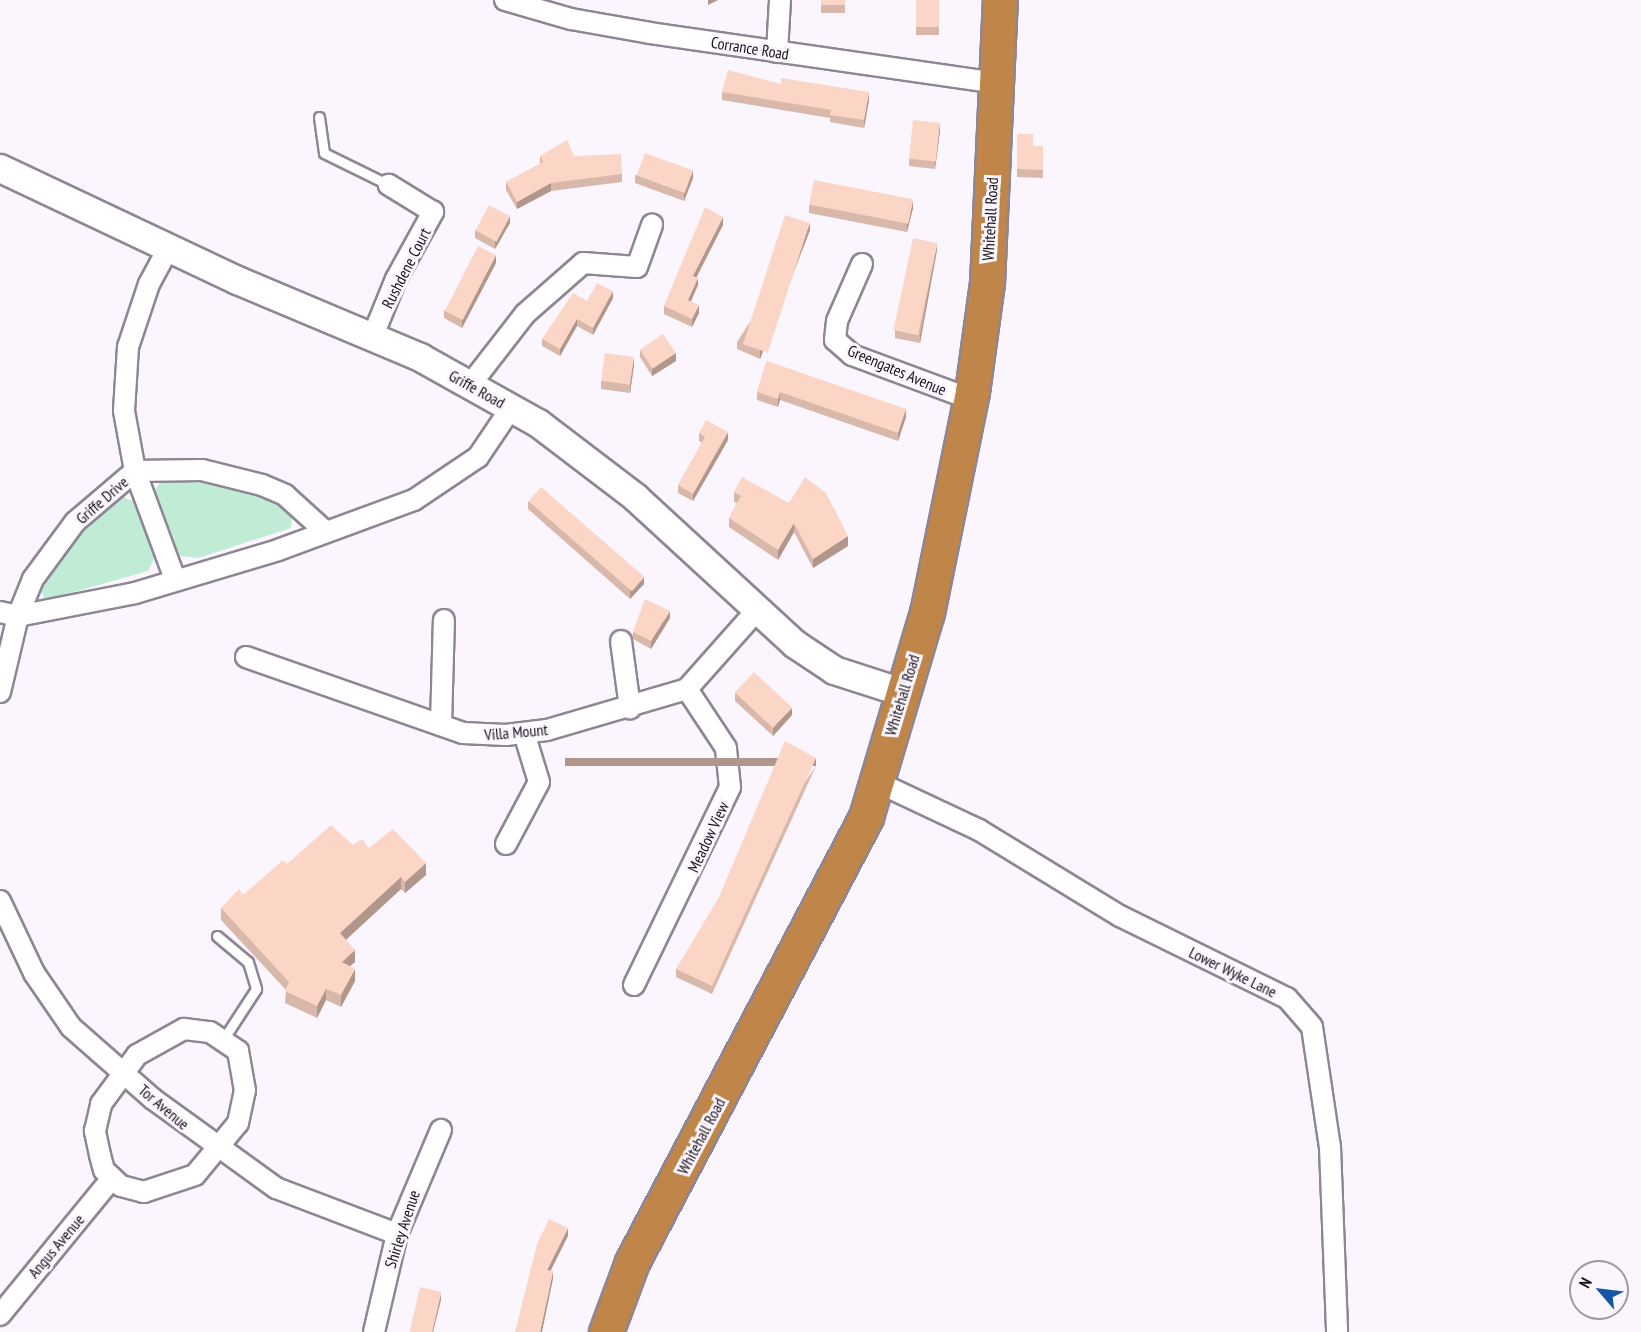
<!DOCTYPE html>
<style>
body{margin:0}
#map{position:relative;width:1641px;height:1332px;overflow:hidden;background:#fbf5fe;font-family:"PT Sans Narrow",sans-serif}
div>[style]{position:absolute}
.green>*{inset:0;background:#c0ecd6}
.roads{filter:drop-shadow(2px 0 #8e8693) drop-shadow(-2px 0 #8e8693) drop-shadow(0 2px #8e8693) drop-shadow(0 -2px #8e8693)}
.lane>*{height:9px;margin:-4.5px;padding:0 4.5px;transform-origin:4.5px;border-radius:4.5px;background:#fff}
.street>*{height:20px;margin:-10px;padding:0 10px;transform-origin:10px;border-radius:10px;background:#fff}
.secondary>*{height:27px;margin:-13.5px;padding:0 13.5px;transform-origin:13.5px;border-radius:13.5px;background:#fff}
.highway>*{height:33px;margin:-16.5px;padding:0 16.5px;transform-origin:16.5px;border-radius:16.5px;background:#c08548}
.wall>*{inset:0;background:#d8b8aa;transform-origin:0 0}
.shaded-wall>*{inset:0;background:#b0968b;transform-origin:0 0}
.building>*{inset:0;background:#fbd6c6;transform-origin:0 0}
span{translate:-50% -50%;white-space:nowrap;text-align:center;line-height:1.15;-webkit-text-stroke:6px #fbf5fe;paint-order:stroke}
.street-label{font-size:16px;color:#161217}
.north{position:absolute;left:1569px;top:1260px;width:60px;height:60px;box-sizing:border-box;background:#fbf5fe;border:2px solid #9f9aa2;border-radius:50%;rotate:298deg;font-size:16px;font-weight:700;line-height:24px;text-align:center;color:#161217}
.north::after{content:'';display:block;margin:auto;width:21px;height:27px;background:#1555a6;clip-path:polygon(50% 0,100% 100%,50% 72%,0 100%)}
</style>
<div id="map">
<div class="green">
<i style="clip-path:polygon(163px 478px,219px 481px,265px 497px,292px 515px,291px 528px,198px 558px,180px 556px,155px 490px)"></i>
<i style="clip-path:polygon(120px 496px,136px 502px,157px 553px,148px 571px,46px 600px,38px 587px,80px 526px)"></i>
</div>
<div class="roads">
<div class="lane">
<i style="left:319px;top:117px;width:36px;rotate:82deg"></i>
<i style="left:324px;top:153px;width:72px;rotate:26.2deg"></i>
<i style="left:217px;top:936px;width:40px;rotate:40deg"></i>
<i style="left:248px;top:962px;width:28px;rotate:73deg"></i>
<i style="left:256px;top:989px;width:59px;rotate:123.1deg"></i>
</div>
<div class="street">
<i style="left:505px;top:0;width:69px;rotate:16.1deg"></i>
<i style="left:571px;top:19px;width:80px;rotate:10deg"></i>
<i style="left:650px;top:33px;width:352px;rotate:8.2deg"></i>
<i style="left:777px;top:52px;width:52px;rotate:-86.7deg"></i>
<i style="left:169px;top:247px;width:42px;rotate:118.4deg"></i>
<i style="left:149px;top:284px;width:66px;rotate:108.4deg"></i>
<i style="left:128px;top:347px;width:64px;rotate:93.6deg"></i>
<i style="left:124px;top:411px;width:61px;rotate:79.6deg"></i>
<i style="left:135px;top:471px;width:115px;rotate:69.7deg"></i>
<i style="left:862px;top:264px;width:62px;rotate:113.7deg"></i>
<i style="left:837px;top:321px;width:19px;rotate:96deg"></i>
<i style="left:835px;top:340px;width:23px;rotate:41deg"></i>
<i style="left:852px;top:355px;width:126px;rotate:20.4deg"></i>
<i style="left:372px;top:338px;width:64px;rotate:-67.9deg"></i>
<i style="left:396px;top:279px;width:77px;rotate:-61.1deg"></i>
<i style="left:433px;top:212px;width:52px;rotate:-148.5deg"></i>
<i style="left:470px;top:385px;width:90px;rotate:-52.2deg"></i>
<i style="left:525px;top:314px;width:77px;rotate:-41.3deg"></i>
<i style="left:583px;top:263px;width:54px;rotate:4.2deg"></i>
<i style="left:637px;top:267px;width:45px;rotate:-70.3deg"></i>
<i style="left:0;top:612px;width:18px;rotate:13deg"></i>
<i style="left:18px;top:616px;width:40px;rotate:-68deg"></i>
<i style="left:33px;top:579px;width:71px;rotate:-53.6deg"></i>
<i style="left:75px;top:522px;width:79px;rotate:-40.4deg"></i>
<i style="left:135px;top:471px;width:67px;rotate:-0.9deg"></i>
<i style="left:202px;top:470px;width:62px;rotate:14deg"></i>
<i style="left:262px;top:485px;width:25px;rotate:23deg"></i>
<i style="left:285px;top:495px;width:55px;rotate:42.1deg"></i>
<i style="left:621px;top:641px;width:68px;rotate:82.3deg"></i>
<i style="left:246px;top:657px;width:230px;rotate:19.3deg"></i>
<i style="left:463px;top:733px;width:43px;rotate:2.7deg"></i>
<i style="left:506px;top:735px;width:41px;rotate:-7deg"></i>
<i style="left:547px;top:730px;width:146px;rotate:-16.3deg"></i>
<i style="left:687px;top:689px;width:107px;rotate:-48.4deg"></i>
<i style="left:0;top:692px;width:78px;rotate:-76.7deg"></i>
<i style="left:18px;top:616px;width:119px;rotate:-11.1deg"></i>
<i style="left:135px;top:593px;width:149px;rotate:-16.7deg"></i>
<i style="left:278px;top:550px;width:145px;rotate:-20.2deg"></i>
<i style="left:414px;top:500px;width:77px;rotate:-33.9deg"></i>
<i style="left:478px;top:457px;width:59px;rotate:-56deg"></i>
<i style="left:441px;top:725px;width:105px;rotate:-88.4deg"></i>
<i style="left:877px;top:782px;width:113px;rotate:25.2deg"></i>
<i style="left:979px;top:830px;width:165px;rotate:31.4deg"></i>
<i style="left:1120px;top:916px;width:186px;rotate:26.2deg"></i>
<i style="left:1287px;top:998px;width:38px;rotate:49deg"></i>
<i style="left:1312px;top:1027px;width:121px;rotate:81.5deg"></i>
<i style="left:1330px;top:1147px;width:185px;rotate:87.8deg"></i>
<i style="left:506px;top:844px;width:70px;rotate:-62deg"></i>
<i style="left:539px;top:782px;width:51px;rotate:-107deg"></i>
<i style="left:0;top:901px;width:80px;rotate:64.7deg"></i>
<i style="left:34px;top:973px;width:65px;rotate:55.6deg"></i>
<i style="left:71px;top:1027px;width:109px;rotate:41.3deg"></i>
<i style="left:153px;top:1099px;width:152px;rotate:35.9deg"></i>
<i style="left:276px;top:1188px;width:129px;rotate:20.8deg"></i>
<i style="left:634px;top:985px;width:220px;rotate:-64.1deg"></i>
<i style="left:730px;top:787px;width:39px;rotate:-96deg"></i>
<i style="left:726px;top:748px;width:71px;rotate:-123.5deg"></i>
<i style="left:184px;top:1029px;width:26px;rotate:7deg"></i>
<i style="left:210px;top:1032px;width:34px;rotate:34deg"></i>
<i style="left:238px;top:1051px;width:40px;rotate:80deg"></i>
<i style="left:245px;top:1090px;width:34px;rotate:102deg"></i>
<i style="left:238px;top:1123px;width:67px;rotate:129.6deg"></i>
<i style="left:195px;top:1175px;width:54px;rotate:161.6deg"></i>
<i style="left:144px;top:1192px;width:24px;rotate:-165deg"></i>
<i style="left:121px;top:1186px;width:23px;rotate:-137deg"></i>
<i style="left:104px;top:1170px;width:16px;rotate:-105deg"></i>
<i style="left:100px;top:1155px;width:25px;rotate:-102deg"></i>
<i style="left:95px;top:1131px;width:28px;rotate:-77deg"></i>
<i style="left:101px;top:1104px;width:61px;rotate:-53.7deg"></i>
<i style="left:137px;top:1055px;width:54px;rotate:-29deg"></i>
<i style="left:0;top:1315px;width:177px;rotate:-50.7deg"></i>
<i style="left:374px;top:1332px;width:101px;rotate:-76.8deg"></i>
<i style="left:397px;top:1234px;width:113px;rotate:-67.1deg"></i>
</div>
<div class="secondary">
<i style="left:0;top:168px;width:262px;rotate:25.3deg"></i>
<i style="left:237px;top:280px;width:199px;rotate:22.8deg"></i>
<i style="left:420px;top:357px;width:135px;rotate:29.2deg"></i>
<i style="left:538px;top:423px;width:122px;rotate:37.3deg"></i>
<i style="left:635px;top:497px;width:217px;rotate:42.6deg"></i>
<i style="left:795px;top:644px;width:47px;rotate:33.7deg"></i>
<i style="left:834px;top:670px;width:71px;rotate:17.9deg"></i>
</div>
<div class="highway">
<i style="left:606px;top:1332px;width:75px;rotate:-69.6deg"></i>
<i style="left:632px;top:1262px;width:503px;rotate:-62.26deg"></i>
<i style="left:866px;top:817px;width:213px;rotate:-73.4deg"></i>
<i style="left:927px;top:613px;width:226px;rotate:-78.5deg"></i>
<i style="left:972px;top:392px;width:110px;rotate:-82.2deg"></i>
<i style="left:987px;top:283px;width:283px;rotate:-87.4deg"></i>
</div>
</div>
<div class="wall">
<i style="left:821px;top:0;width:24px;height:13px"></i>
<i style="left:916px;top:0;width:23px;height:35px"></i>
<i style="clip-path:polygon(781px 84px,869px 100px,864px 128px,830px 122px,830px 118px,722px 100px,722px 92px)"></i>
<i style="clip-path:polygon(940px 131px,935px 169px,909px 166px,909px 159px)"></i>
<i style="clip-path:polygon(1017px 134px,1033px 146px,1043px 146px,1043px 178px,1017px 177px)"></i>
<i style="clip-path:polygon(540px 156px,574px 156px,622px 174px,622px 182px,551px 191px,517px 209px,506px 190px,506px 182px,540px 164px)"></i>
<i style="clip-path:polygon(635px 175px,693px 178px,684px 201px,635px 183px)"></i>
<i style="clip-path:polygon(809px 205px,913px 208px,907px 232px,809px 213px)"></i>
<i style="clip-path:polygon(510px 223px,495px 249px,475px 238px,475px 230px)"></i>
<i style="clip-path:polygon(723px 225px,697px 277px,698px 285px,691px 301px,699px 313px,692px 327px,664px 314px,664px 306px)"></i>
<i style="clip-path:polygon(810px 230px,760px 359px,737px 349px,737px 342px)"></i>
<i style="clip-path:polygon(937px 250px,920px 343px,895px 338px,895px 330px)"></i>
<i style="clip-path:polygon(496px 263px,462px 328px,444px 318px,444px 311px)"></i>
<i style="clip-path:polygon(613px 298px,593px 335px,577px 326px,560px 356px,542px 346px,542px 339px,587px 301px)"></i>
<i style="clip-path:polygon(640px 350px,676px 361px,652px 376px,640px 357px)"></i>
<i style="clip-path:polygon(767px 361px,906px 417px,898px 441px,780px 400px,778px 407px,757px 400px,757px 392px)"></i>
<i style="clip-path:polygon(634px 365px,630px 393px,601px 389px,601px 381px)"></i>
<i style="clip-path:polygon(699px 433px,728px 440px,693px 501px,678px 493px,678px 485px,702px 443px,699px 441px)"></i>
<i style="clip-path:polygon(734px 492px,848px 546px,813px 568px,794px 532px,778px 560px,729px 527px,729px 518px,737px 503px,734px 502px)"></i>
<i style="clip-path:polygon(528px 501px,644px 584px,630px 599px,528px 509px)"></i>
<i style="clip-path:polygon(670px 618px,651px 649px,633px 639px,633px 632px)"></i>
<i style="clip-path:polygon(735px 693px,792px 715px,773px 736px,735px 701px)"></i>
<i style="clip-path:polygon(816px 766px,712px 994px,676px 977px,676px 969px)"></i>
<i style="clip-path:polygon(353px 845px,369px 848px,426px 875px,405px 893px,401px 889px,346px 940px,355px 962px,350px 966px,355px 981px,341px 1007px,326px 1000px,317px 1018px,285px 1003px,286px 990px,221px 920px,221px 908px,243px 895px,287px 864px)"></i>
</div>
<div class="shaded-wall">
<i style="clip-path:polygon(708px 0,718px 0,708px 5px)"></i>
<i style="clip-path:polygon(869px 92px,869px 100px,864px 128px,864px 120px)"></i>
<i style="clip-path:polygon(940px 123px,940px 131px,935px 169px,935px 161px)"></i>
<i style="clip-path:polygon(693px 170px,693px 178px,684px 201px,684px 193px)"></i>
<i style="clip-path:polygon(551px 183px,551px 191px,517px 209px,517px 202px)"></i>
<i style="clip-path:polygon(913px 200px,913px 208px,907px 232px,907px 224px)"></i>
<i style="clip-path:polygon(510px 216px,510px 223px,495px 249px,495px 242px)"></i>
<i style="clip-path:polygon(723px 217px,723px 225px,693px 283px,693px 276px)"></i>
<i style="clip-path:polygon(810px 223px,810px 230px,760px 359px,760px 351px)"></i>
<i style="clip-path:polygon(937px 243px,937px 250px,920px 343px,920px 335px)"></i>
<i style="clip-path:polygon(496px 255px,496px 263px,462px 328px,462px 321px)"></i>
<i style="clip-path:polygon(698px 278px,698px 285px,688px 308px,688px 300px)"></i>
<i style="clip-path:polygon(613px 291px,613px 298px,593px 335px,593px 328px)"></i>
<i style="clip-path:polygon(699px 305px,699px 313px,692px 327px,692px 319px)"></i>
<i style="clip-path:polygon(577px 319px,577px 326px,560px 356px,560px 349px)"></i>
<i style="clip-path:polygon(676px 353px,676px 361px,652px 376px,652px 368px)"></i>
<i style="clip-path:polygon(634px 357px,634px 365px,630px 393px,630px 385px)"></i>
<i style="clip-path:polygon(780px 392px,780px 400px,778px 407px,778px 399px)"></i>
<i style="clip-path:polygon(906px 409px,906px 417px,898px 441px,898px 433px)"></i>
<i style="clip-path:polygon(728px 432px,728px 440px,693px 501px,693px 494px)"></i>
<i style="clip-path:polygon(794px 523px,794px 532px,778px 560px,778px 550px)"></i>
<i style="clip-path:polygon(848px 536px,848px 546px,813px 568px,813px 559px)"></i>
<i style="clip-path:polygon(644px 577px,644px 584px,630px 599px,630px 591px)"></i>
<i style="clip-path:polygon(670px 611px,670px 618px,651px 649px,651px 641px)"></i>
<i style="clip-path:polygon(792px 708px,792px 715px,773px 736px,773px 728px)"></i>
<i style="left:816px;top:758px;width:8px;height:251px;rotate:90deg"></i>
<i style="clip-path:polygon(426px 863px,426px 875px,405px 893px,405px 882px)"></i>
<i style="clip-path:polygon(401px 877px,401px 889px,340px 945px,340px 933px)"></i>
<i style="clip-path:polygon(355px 950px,355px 962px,342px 973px,342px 962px)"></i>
<i style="clip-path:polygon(355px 969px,355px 981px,341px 1007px,341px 995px)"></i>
<i style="clip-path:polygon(326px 989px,326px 1000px,317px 1018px,317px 1006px)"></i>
<i style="clip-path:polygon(568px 1228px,568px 1236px,547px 1278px,547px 1270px)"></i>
<i style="clip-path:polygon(553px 1271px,553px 1279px,542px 1332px,540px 1332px)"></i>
<i style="clip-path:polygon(441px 1292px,441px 1300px,433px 1332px,431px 1332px)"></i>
</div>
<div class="building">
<i style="left:821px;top:0;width:24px;height:5px"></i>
<i style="left:916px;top:0;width:23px;height:27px"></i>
<i style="clip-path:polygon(728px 70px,781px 84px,781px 78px,869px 92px,864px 120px,830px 115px,831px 110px,722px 92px)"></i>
<i style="left:913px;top:120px;width:27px;height:39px;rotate:6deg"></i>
<i style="clip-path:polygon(1017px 134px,1033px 134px,1033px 146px,1043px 146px,1043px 170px,1017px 169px)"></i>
<i style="clip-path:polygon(567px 140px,574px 156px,621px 154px,622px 174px,551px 183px,517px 202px,506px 182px,543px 162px,540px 156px)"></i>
<i style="left:645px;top:153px;width:51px;height:24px;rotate:20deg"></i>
<i style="left:814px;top:180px;width:101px;height:25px;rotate:11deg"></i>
<i style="left:489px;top:205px;width:24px;height:29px;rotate:28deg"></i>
<i style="clip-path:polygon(705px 207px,723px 217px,693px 276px,698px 278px,688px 300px,699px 305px,692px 319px,664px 306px)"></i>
<i style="left:785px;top:215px;width:26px;height:136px;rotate:18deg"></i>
<i style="left:913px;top:238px;width:25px;height:94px;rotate:12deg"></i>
<i style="left:478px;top:246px;width:20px;height:73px;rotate:27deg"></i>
<i style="clip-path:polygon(597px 283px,613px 291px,593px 328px,577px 319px,560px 349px,542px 339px,573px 293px,587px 301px)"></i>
<i style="left:663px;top:334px;width:23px;height:28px;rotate:56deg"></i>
<i style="left:605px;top:353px;width:29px;height:28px;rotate:8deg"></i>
<i style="clip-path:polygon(767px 361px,906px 409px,898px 433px,780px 392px,778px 399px,757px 392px)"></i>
<i style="clip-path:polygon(706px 420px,728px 432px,693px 494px,678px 485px,705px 437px,699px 433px)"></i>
<i style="clip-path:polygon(742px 477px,789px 503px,805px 477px,826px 493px,848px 536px,813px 559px,794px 523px,778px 550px,729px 518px,741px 496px,734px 492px)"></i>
<i style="left:541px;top:487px;width:137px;height:19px;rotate:41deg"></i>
<i style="clip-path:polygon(645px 599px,670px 611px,651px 641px,633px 632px)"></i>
<i style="left:754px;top:672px;width:52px;height:28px;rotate:43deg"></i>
<i style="clip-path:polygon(785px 741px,816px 758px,712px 986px,676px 969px,719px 897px)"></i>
<i style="clip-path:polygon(331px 825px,353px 845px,362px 839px,369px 848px,393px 829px,426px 863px,405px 882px,401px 877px,340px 933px,355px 950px,342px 962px,355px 969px,341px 995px,326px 989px,317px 1006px,285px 991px,289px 982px,221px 908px,239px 889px,243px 895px,283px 860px,287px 864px)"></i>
<i style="clip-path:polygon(549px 1219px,568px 1228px,547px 1270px,553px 1271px,540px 1332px,515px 1332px,537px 1244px)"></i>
<i style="left:420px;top:1287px;width:22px;height:46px;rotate:13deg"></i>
</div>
<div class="street-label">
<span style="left:750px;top:48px;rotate:9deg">Corrance Road</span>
<span style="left:990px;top:219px;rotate:-87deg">Whitehall Road</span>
<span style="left:406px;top:268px;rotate:-63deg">Rushdene Court</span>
<span style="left:897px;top:370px;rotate:23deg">Greengates Avenue</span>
<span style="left:477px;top:389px;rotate:29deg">Griffe Road</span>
<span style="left:102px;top:500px;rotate:-41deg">Griffe Drive</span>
<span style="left:902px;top:695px;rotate:-73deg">Whitehall Road</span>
<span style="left:516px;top:732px;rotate:-5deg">Villa Mount</span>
<span style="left:708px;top:837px;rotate:-65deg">Meadow View</span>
<span style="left:1233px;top:972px;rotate:26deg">Lower Wyke Lane</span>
<span style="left:164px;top:1107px;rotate:40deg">Tor Avenue</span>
<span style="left:701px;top:1136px;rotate:-62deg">Whitehall Road</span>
<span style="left:402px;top:1229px;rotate:-72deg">Shirley Avenue</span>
<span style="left:56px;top:1246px;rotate:-50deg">Angus Avenue</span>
</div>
<div class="north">N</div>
</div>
